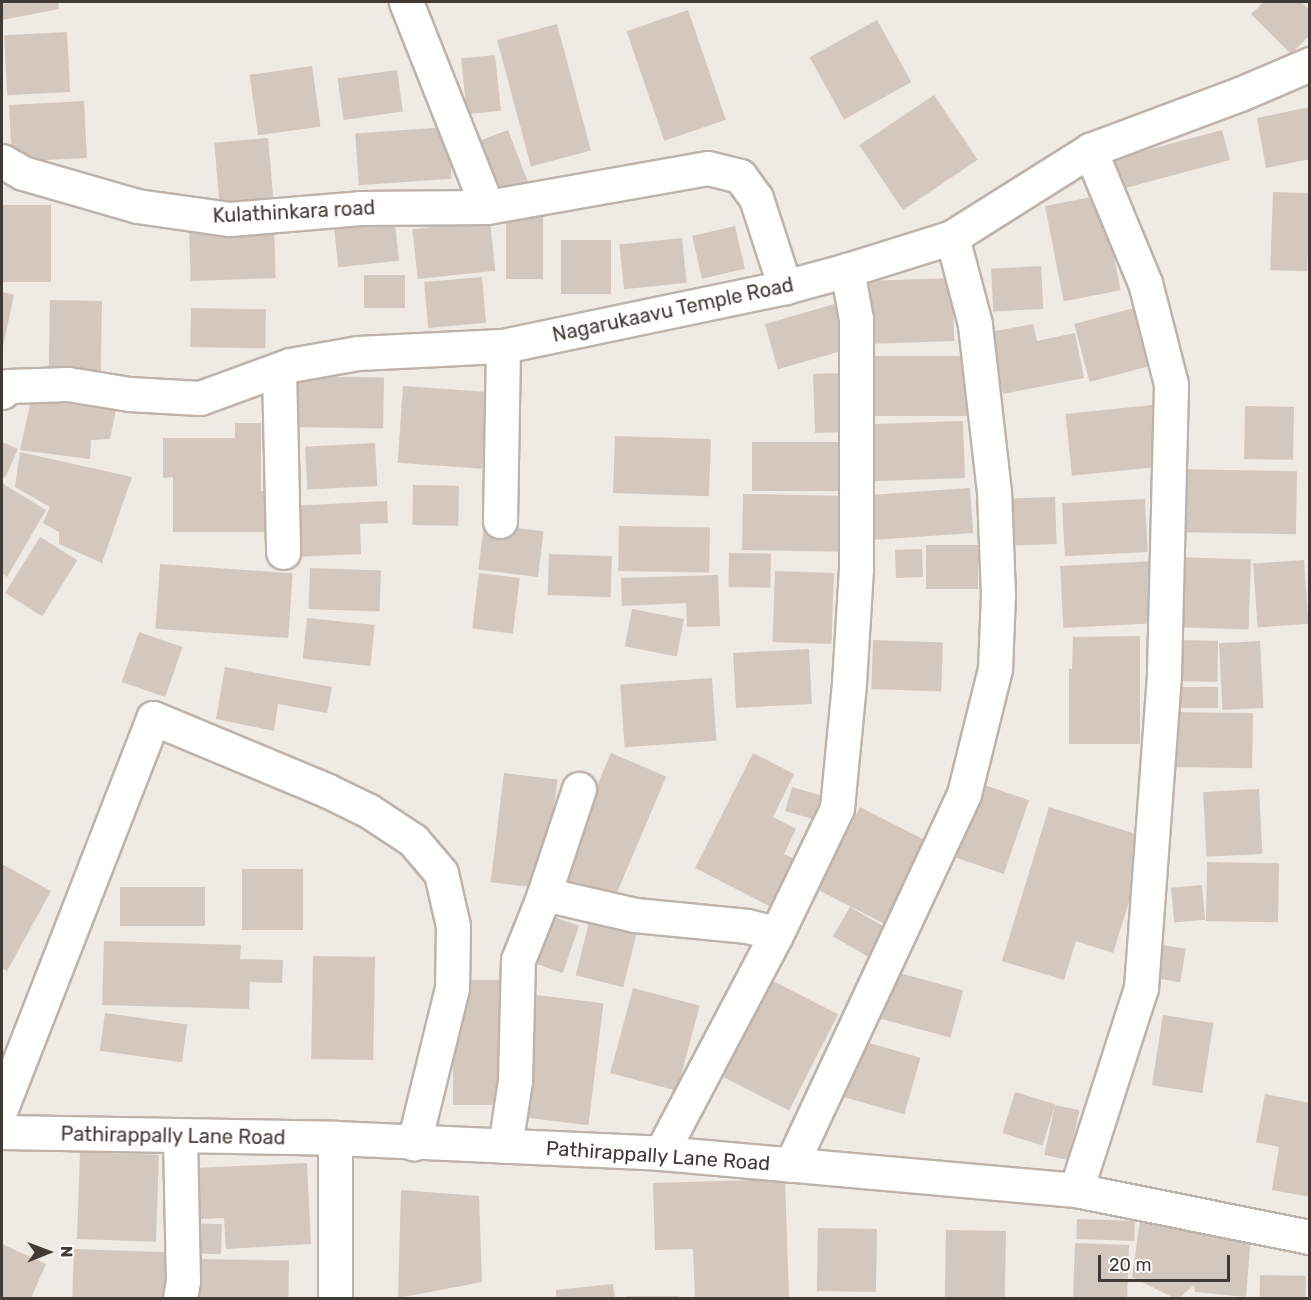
<!DOCTYPE html>
<style>
body{margin:0}
#map{position:relative;width:1311px;height:1300px;overflow:hidden;background:#f0eae4;font-family:Rubik,sans-serif}
div>[style]{position:absolute}
.building>*{inset:0;background:#d4c7bd;transform-origin:0 0}
.roads{filter:drop-shadow(2px 0 #beb3ab) drop-shadow(-2px 0 #beb3ab) drop-shadow(0 2px #beb3ab) drop-shadow(0 -2px #beb3ab)}
.minor>*{height:33px;margin:-16.5px;padding:0 16.5px;transform-origin:16.5px;border-radius:16.5px;background:#fff}
span{translate:-50% -50%;white-space:nowrap;text-align:center;line-height:1.15;-webkit-text-stroke:6px #fff;paint-order:stroke}
.street-label{font-size:20px;color:#423a34}
.frame{position:absolute;inset:0;border:3px solid #423a34;pointer-events:none}
.north{position:absolute;left:18px;top:1222px;width:60px;height:60px;-webkit-text-stroke:4px #fff;paint-order:stroke;rotate:89deg;font-size:16px;font-weight:700;line-height:24px;text-align:center;color:#423a34}
.north::after{content:'';display:block;margin:auto;width:21px;height:27px;background:#423a34;clip-path:polygon(50% 0,100% 100%,50% 72%,0 100%)}
.scale{position:absolute;left:1098px;top:1255px;width:132px;height:27px;box-sizing:border-box;border:3px solid #423a34;border-top:0;padding-left:8px;font-size:18px;line-height:21px;white-space:nowrap;color:#423a34;-webkit-text-stroke:4px #fff;paint-order:stroke}
</style>
<div id="map">
<div class="building">
<i style="clip-path:polygon(2px 2px,58px 2px,59px 9px,2px 20px)"></i>
<i style="clip-path:polygon(1264px 2px,1301px 2px,1310px 10px,1310px 35px,1291px 54px,1251px 14px)"></i>
<i style="left:688px;top:10px;width:116px;height:65px;rotate:71deg"></i>
<i style="left:877px;top:20px;width:71px;height:77px;rotate:61deg"></i>
<i style="left:557px;top:24px;width:131px;height:62px;rotate:75deg"></i>
<i style="left:67px;top:32px;width:60px;height:63px;rotate:87deg"></i>
<i style="left:495px;top:55px;width:56px;height:34px;rotate:84deg"></i>
<i style="left:312px;top:66px;width:61px;height:63px;rotate:82deg"></i>
<i style="left:397px;top:70px;width:42px;height:60px;rotate:82deg"></i>
<i style="left:934px;top:95px;width:78px;height:90px;rotate:56deg"></i>
<i style="left:84px;top:101px;width:57px;height:75px;rotate:87deg"></i>
<i style="clip-path:polygon(1310px 107px,1310px 159px,1266px 168px,1257px 118px)"></i>
<i style="left:448px;top:127px;width:52px;height:93px;rotate:86deg"></i>
<i style="left:508px;top:130px;width:58px;height:33px;rotate:69deg"></i>
<i style="left:1222px;top:130px;width:31px;height:115px;rotate:75deg"></i>
<i style="left:268px;top:138px;width:71px;height:54px;rotate:85deg"></i>
<i style="left:1273px;top:192px;width:37px;height:78px;rotate:2deg"></i>
<i style="left:1102px;top:195px;width:97px;height:58px;rotate:79deg"></i>
<i style="left:2px;top:205px;width:49px;height:77px"></i>
<i style="left:506px;top:212px;width:37px;height:67px"></i>
<i style="left:490px;top:221px;width:50px;height:78px;rotate:84deg"></i>
<i style="left:395px;top:223px;width:38px;height:61px;rotate:84deg"></i>
<i style="left:735px;top:226px;width:44px;height:44px;rotate:77deg"></i>
<i style="left:274px;top:228px;width:50px;height:85px;rotate:88deg"></i>
<i style="left:682px;top:238px;width:45px;height:63px;rotate:84deg"></i>
<i style="left:561px;top:240px;width:50px;height:54px"></i>
<i style="left:1041px;top:266px;width:43px;height:50px;rotate:87deg"></i>
<i style="left:364px;top:275px;width:41px;height:33px"></i>
<i style="left:482px;top:277px;width:46px;height:58px;rotate:85deg"></i>
<i style="left:952px;top:278px;width:63px;height:87px;rotate:88deg"></i>
<i style="clip-path:polygon(2px 292px,14px 295px,3px 346px,2px 346px)"></i>
<i style="left:50px;top:300px;width:52px;height:72px;rotate:1deg"></i>
<i style="left:838px;top:303px;width:47px;height:76px;rotate:74deg"></i>
<i style="left:191px;top:308px;width:75px;height:39px;rotate:1deg"></i>
<i style="left:1134px;top:308px;width:60px;height:62px;rotate:75deg"></i>
<i style="clip-path:polygon(1033px 324px,1037px 341px,1075px 333px,1084px 378px,1003px 394px,990px 332px)"></i>
<i style="left:864px;top:356px;width:104px;height:60px"></i>
<i style="left:843px;top:373px;width:59px;height:30px;rotate:88deg"></i>
<i style="left:292px;top:376px;width:92px;height:51px;rotate:1deg"></i>
<i style="left:403px;top:386px;width:85px;height:77px;rotate:4deg"></i>
<i style="clip-path:polygon(31px 400px,116px 409px,110px 439px,91px 440px,90px 459px,20px 450px)"></i>
<i style="left:1152px;top:405px;width:62px;height:87px;rotate:84deg"></i>
<i style="left:1245px;top:406px;width:49px;height:53px;rotate:1deg"></i>
<i style="left:963px;top:421px;width:57px;height:101px;rotate:88deg"></i>
<i style="clip-path:polygon(235px 423px,261px 423px,261px 491px,266px 491px,266px 532px,173px 532px,173px 477px,163px 478px,163px 438px,235px 438px)"></i>
<i style="left:615px;top:436px;width:96px;height:57px;rotate:2deg"></i>
<i style="clip-path:polygon(2px 442px,18px 449px,5px 478px,2px 477px)"></i>
<i style="left:752px;top:442px;width:90px;height:49px"></i>
<i style="left:375px;top:443px;width:43px;height:70px;rotate:87deg"></i>
<i style="clip-path:polygon(20px 452px,132px 477px,102px 563px,59px 544px,59px 532px,43px 523px,50px 507px,15px 487px)"></i>
<i style="left:1171px;top:469px;width:126px;height:63px;rotate:1deg"></i>
<i style="clip-path:polygon(2px 483px,46px 510px,7px 577px,2px 573px)"></i>
<i style="left:413px;top:485px;width:46px;height:40px;rotate:1deg"></i>
<i style="left:970px;top:488px;width:45px;height:108px;rotate:86deg"></i>
<i style="left:743px;top:494px;width:97px;height:56px;rotate:1deg"></i>
<i style="left:1055px;top:497px;width:47px;height:56px;rotate:88deg"></i>
<i style="left:1145px;top:499px;width:53px;height:83px;rotate:87deg"></i>
<i style="clip-path:polygon(387px 501px,388px 523px,360px 524px,361px 554px,293px 557px,290px 506px)"></i>
<i style="left:484px;top:524px;width:60px;height:46px;rotate:7deg"></i>
<i style="left:619px;top:526px;width:91px;height:45px;rotate:1deg"></i>
<i style="left:40px;top:537px;width:44px;height:66px;rotate:32deg"></i>
<i style="left:926px;top:545px;width:52px;height:44px"></i>
<i style="left:922px;top:549px;width:28px;height:27px;rotate:88deg"></i>
<i style="left:729px;top:553px;width:42px;height:34px;rotate:1deg"></i>
<i style="left:549px;top:554px;width:63px;height:41px;rotate:2deg"></i>
<i style="left:1176px;top:557px;width:75px;height:70px;rotate:2deg"></i>
<i style="left:1304px;top:560px;width:64px;height:51px;rotate:86deg"></i>
<i style="left:1155px;top:561px;width:62px;height:95px;rotate:87deg"></i>
<i style="left:160px;top:564px;width:133px;height:65px;rotate:4deg"></i>
<i style="left:310px;top:568px;width:71px;height:41px;rotate:2deg"></i>
<i style="left:775px;top:571px;width:59px;height:71px;rotate:2deg"></i>
<i style="left:479px;top:573px;width:41px;height:56px;rotate:7deg"></i>
<i style="clip-path:polygon(718px 575px,720px 626px,687px 627px,686px 603px,622px 606px,621px 578px)"></i>
<i style="left:632px;top:609px;width:53px;height:38px;rotate:11deg"></i>
<i style="left:307px;top:618px;width:68px;height:41px;rotate:6deg"></i>
<i style="left:139px;top:632px;width:46px;height:53px;rotate:19deg"></i>
<i style="clip-path:polygon(1140px 636px,1140px 744px,1069px 744px,1069px 669px,1072px 669px,1073px 637px)"></i>
<i style="left:873px;top:640px;width:70px;height:49px;rotate:2deg"></i>
<i style="left:1172px;top:640px;width:46px;height:41px;rotate:1deg"></i>
<i style="left:1260px;top:641px;width:67px;height:41px;rotate:87deg"></i>
<i style="left:809px;top:649px;width:55px;height:76px;rotate:87deg"></i>
<i style="clip-path:polygon(225px 667px,332px 687px,327px 713px,278px 704px,274px 731px,216px 719px)"></i>
<i style="left:712px;top:678px;width:63px;height:92px;rotate:86deg"></i>
<i style="left:1172px;top:687px;width:46px;height:21px"></i>
<i style="left:1175px;top:712px;width:78px;height:55px;rotate:1deg"></i>
<i style="left:611px;top:753px;width:60px;height:139px;rotate:23deg"></i>
<i style="clip-path:polygon(753px 753px,794px 774px,773px 817px,796px 829px,784px 854px,801px 862px,777px 910px,695px 868px)"></i>
<i style="left:504px;top:773px;width:54px;height:110px;rotate:7deg"></i>
<i style="left:979px;top:783px;width:53px;height:78px;rotate:19deg"></i>
<i style="left:792px;top:787px;width:36px;height:25px;rotate:16deg"></i>
<i style="left:1259px;top:789px;width:65px;height:56px;rotate:87deg"></i>
<i style="left:860px;top:807px;width:76px;height:93px;rotate:27deg"></i>
<i style="clip-path:polygon(1049px 807px,1149px 838px,1113px 953px,1076px 941px,1064px 980px,1002px 961px)"></i>
<i style="left:1207px;top:862px;width:72px;height:59px;rotate:1deg"></i>
<i style="clip-path:polygon(2px 864px,51px 891px,7px 971px,2px 968px)"></i>
<i style="left:303px;top:869px;width:61px;height:61px;rotate:90deg"></i>
<i style="left:1202px;top:885px;width:35px;height:31px;rotate:85deg"></i>
<i style="left:120px;top:887px;width:85px;height:39px"></i>
<i style="left:850px;top:907px;width:43px;height:34px;rotate:30deg"></i>
<i style="left:545px;top:914px;width:36px;height:50px;rotate:19deg"></i>
<i style="left:589px;top:922px;width:49px;height:55px;rotate:14deg"></i>
<i style="clip-path:polygon(104px 941px,241px 945px,240px 959px,283px 960px,282px 983px,250px 982px,249px 1009px,102px 1005px)"></i>
<i style="left:1162px;top:945px;width:24px;height:34px;rotate:9deg"></i>
<i style="left:313px;top:956px;width:62px;height:103px;rotate:1deg"></i>
<i style="left:884px;top:969px;width:82px;height:49px;rotate:15deg"></i>
<i style="left:765px;top:977px;width:82px;height:108px;rotate:27deg"></i>
<i style="left:453px;top:980px;width:56px;height:125px"></i>
<i style="left:633px;top:988px;width:69px;height:88px;rotate:15deg"></i>
<i style="left:528px;top:994px;width:76px;height:123px;rotate:7deg"></i>
<i style="left:105px;top:1013px;width:83px;height:38px;rotate:8deg"></i>
<i style="left:1163px;top:1015px;width:51px;height:71px;rotate:9deg"></i>
<i style="left:859px;top:1040px;width:64px;height:59px;rotate:16deg"></i>
<i style="left:1015px;top:1092px;width:42px;height:43px;rotate:17deg"></i>
<i style="clip-path:polygon(1265px 1094px,1310px 1103px,1310px 1197px,1272px 1190px,1279px 1147px,1256px 1142px)"></i>
<i style="left:1055px;top:1105px;width:25px;height:51px;rotate:12deg"></i>
<i style="left:80px;top:1152px;width:79px;height:87px;rotate:2deg"></i>
<i style="clip-path:polygon(307px 1163px,311px 1244px,226px 1249px,224px 1218px,199px 1219px,196px 1168px)"></i>
<i style="clip-path:polygon(785px 1179px,789px 1298px,695px 1298px,693px 1249px,655px 1250px,653px 1183px)"></i>
<i style="clip-path:polygon(401px 1190px,479px 1196px,482px 1282px,398px 1298px)"></i>
<i style="left:1077px;top:1219px;width:58px;height:20px;rotate:2deg"></i>
<i style="clip-path:polygon(1140px 1220px,1251px 1235px,1246px 1297px,1195px 1292px,1194px 1285px,1179px 1298px,1174px 1298px,1132px 1277px)"></i>
<i style="left:184px;top:1223px;width:38px;height:30px;rotate:2deg"></i>
<i style="left:818px;top:1228px;width:59px;height:63px;rotate:1deg"></i>
<i style="left:946px;top:1230px;width:60px;height:68px;rotate:1deg"></i>
<i style="left:1075px;top:1243px;width:54px;height:55px;rotate:2deg"></i>
<i style="clip-path:polygon(2px 1244px,46px 1264px,31px 1298px,2px 1298px)"></i>
<i style="left:74px;top:1249px;width:93px;height:49px;rotate:2deg"></i>
<i style="left:196px;top:1259px;width:93px;height:39px;rotate:1deg"></i>
<i style="left:1260px;top:1275px;width:46px;height:23px;rotate:1deg"></i>
<i style="clip-path:polygon(613px 1284px,615px 1298px,556px 1298px,556px 1290px)"></i>
<i style="left:627px;top:1296px;width:52px;height:2px"></i>
</div>
<div class="roads">
<div class="minor">
<i style="left:406px;top:2px;width:220px;rotate:68.4deg"></i>
<i style="left:2px;top:161px;width:24px;rotate:30deg"></i>
<i style="left:23px;top:173px;width:119px;rotate:16.1deg"></i>
<i style="left:137px;top:206px;width:94px;rotate:8deg"></i>
<i style="left:230px;top:219px;width:130px;rotate:-4.8deg"></i>
<i style="left:360px;top:208px;width:127px;rotate:-0.5deg"></i>
<i style="left:487px;top:207px;width:224px;rotate:-10deg"></i>
<i style="left:708px;top:168px;width:33px;rotate:14deg"></i>
<i style="left:740px;top:176px;width:27px;rotate:54deg"></i>
<i style="left:756px;top:198px;width:94px;rotate:72deg"></i>
<i style="left:279px;top:370px;width:182px;rotate:88.7deg"></i>
<i style="left:2px;top:392px;width:8px;rotate:-45deg"></i>
<i style="left:8px;top:386px;width:60px;rotate:-1.9deg"></i>
<i style="left:68px;top:384px;width:62px;rotate:9.3deg"></i>
<i style="left:129px;top:394px;width:71px;rotate:3.2deg"></i>
<i style="left:200px;top:398px;width:96px;rotate:-20.1deg"></i>
<i style="left:290px;top:365px;width:69px;rotate:-10deg"></i>
<i style="left:358px;top:353px;width:145px;rotate:-2.8deg"></i>
<i style="left:503px;top:346px;width:288px;rotate:-11.8deg"></i>
<i style="left:785px;top:287px;width:64px;rotate:-15.3deg"></i>
<i style="left:847px;top:270px;width:110px;rotate:-17.4deg"></i>
<i style="left:952px;top:237px;width:163px;rotate:-32.2deg"></i>
<i style="left:1090px;top:150px;width:160px;rotate:-20.5deg"></i>
<i style="left:1240px;top:94px;width:76px;rotate:-23.2deg"></i>
<i style="left:500px;top:521px;width:175px;rotate:-89deg"></i>
<i style="left:544px;top:894px;width:93px;rotate:13deg"></i>
<i style="left:635px;top:915px;width:113px;rotate:5.6deg"></i>
<i style="left:747px;top:926px;width:30px;rotate:14deg"></i>
<i style="left:2px;top:1106px;width:416px;rotate:-68.7deg"></i>
<i style="left:153px;top:718px;width:190px;rotate:22.6deg"></i>
<i style="left:328px;top:791px;width:46px;rotate:26deg"></i>
<i style="left:369px;top:811px;width:53px;rotate:33.4deg"></i>
<i style="left:413px;top:840px;width:43px;rotate:49.7deg"></i>
<i style="left:441px;top:873px;width:54px;rotate:77.2deg"></i>
<i style="left:453px;top:926px;width:62px;rotate:90.9deg"></i>
<i style="left:452px;top:988px;width:160px;rotate:103.8deg"></i>
<i style="left:2px;top:1132px;width:333px;rotate:1deg"></i>
<i style="left:335px;top:1138px;width:326px;rotate:2.6deg"></i>
<i style="left:661px;top:1153px;width:417px;rotate:5.1deg"></i>
<i style="left:1076px;top:1190px;width:239px;rotate:11.4deg"></i>
<i style="left:335px;top:1138px;width:160px;rotate:90deg"></i>
<i style="left:505px;top:1146px;width:66px;rotate:-81.3deg"></i>
<i style="left:515px;top:1081px;width:121px;rotate:-88.6deg"></i>
<i style="left:518px;top:960px;width:65px;rotate:-68.2deg"></i>
<i style="left:542px;top:900px;width:117px;rotate:-71.6deg"></i>
<i style="left:661px;top:1153px;width:244px;rotate:-62.2deg"></i>
<i style="left:775px;top:937px;width:143px;rotate:-64.3deg"></i>
<i style="left:837px;top:808px;width:126px;rotate:-84.5deg"></i>
<i style="left:849px;top:683px;width:113px;rotate:-86.5deg"></i>
<i style="left:856px;top:570px;width:251px;rotate:-90deg"></i>
<i style="left:856px;top:319px;width:50px;rotate:-100.4deg"></i>
<i style="left:791px;top:1165px;width:409px;rotate:-65deg"></i>
<i style="left:964px;top:794px;width:129px;rotate:-76.1deg"></i>
<i style="left:995px;top:669px;width:74px;rotate:-87.7deg"></i>
<i style="left:998px;top:595px;width:103px;rotate:-92.2deg"></i>
<i style="left:994px;top:492px;width:169px;rotate:-96.5deg"></i>
<i style="left:975px;top:324px;width:90px;rotate:-104.8deg"></i>
<i style="left:1076px;top:1190px;width:212px;rotate:-72.2deg"></i>
<i style="left:1141px;top:988px;width:317px;rotate:-85.8deg"></i>
<i style="left:1164px;top:672px;width:288px;rotate:-88.6deg"></i>
<i style="left:1171px;top:384px;width:104px;rotate:-104.4deg"></i>
<i style="left:1145px;top:283px;width:144px;rotate:-112.5deg"></i>
<i style="left:180px;top:1298px;width:17px;rotate:-80deg"></i>
<i style="left:183px;top:1281px;width:144px;rotate:-91.2deg"></i>
</div>
</div>
<div class="street-label">
<span style="left:294px;top:212px;rotate:-3deg">Kulathinkara road</span>
<span style="left:673px;top:310px;rotate:-12deg">Nagarukaavu Temple Road</span>
<span style="left:173px;top:1136px;rotate:1deg">Pathirappally Lane Road</span>
<span style="left:658px;top:1156px;rotate:4deg">Pathirappally Lane Road</span>
</div>
<div class="frame"></div>
<div class="north">N</div>
<div class="scale">20 m</div>
</div>
